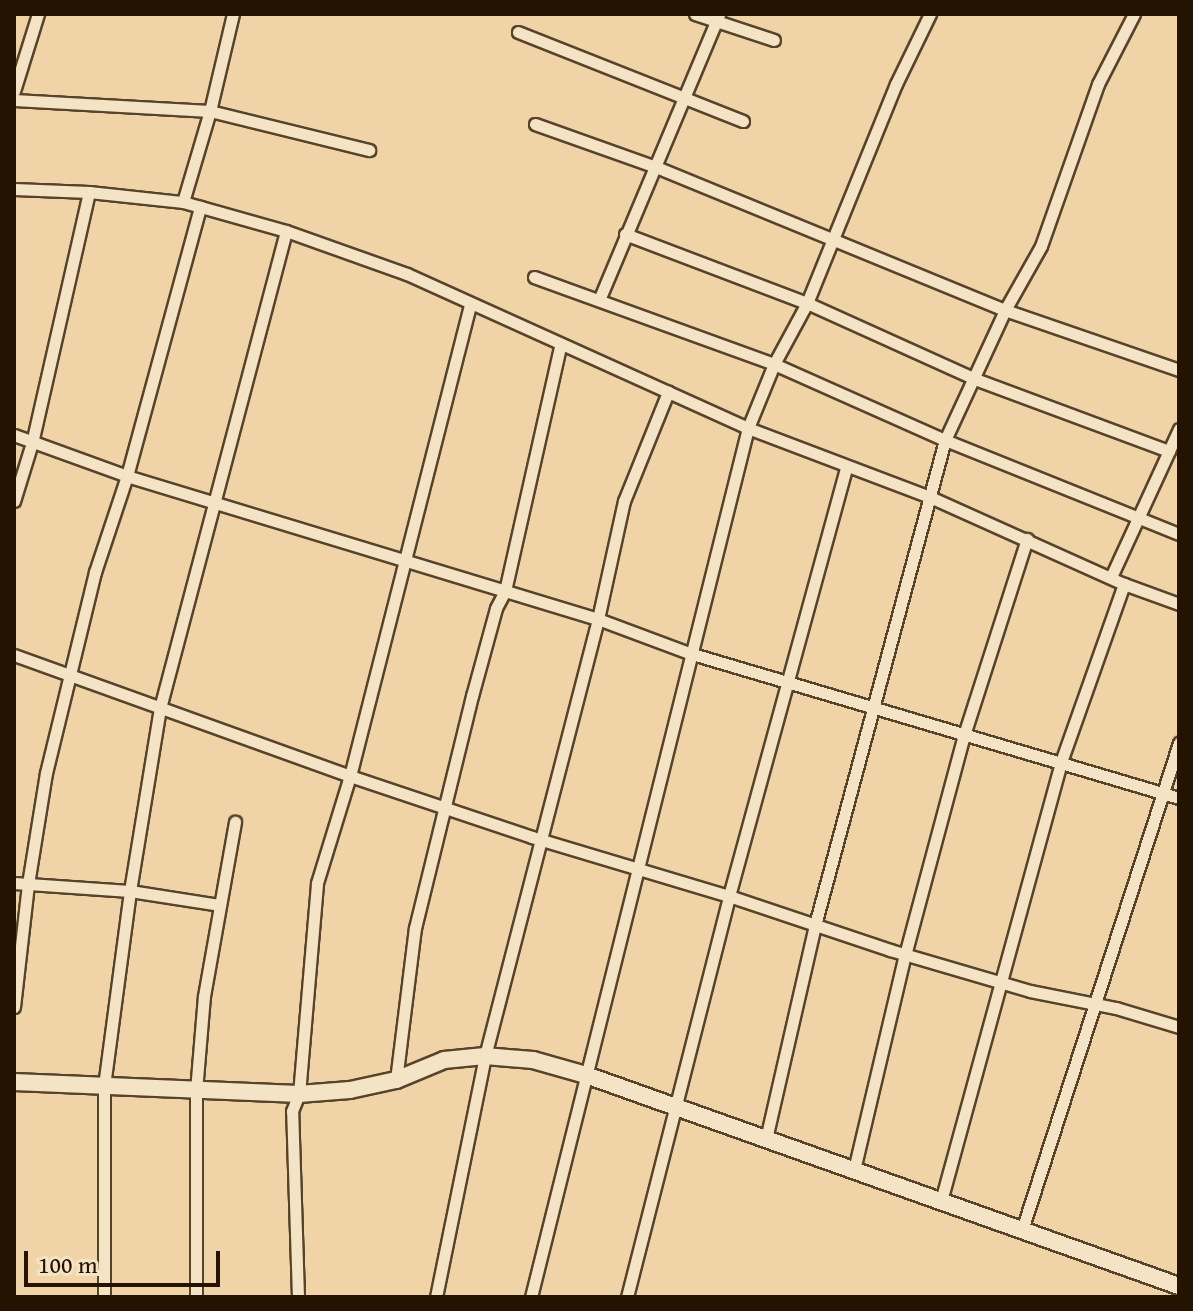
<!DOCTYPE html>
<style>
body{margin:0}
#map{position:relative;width:1193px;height:1311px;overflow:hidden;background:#f0d4a7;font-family:"Gentium Book Plus",serif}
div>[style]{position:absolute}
.roads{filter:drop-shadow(2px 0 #57432a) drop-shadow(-2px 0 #57432a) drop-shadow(0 2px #57432a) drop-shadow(0 -2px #57432a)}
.minor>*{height:11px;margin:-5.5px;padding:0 5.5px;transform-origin:5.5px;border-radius:5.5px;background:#f5e3c6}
.secondary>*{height:16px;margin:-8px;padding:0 8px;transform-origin:8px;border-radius:8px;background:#f5e3c6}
span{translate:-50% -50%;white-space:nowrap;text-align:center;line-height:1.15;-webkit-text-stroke:7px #f5e3c6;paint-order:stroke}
.frame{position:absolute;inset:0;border:16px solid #241300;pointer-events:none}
.scale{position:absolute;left:24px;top:1251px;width:196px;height:36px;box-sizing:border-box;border:4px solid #241300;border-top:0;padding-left:10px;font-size:24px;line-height:28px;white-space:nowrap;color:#241300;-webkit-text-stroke:6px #f5e3c6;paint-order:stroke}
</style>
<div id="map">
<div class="roads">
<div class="minor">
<i style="left:695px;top:14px;width:83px;rotate:18.2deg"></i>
<i style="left:518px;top:32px;width:242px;rotate:21.6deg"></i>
<i style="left:14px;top:91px;width:81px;rotate:-72.7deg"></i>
<i style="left:14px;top:100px;width:196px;rotate:3.2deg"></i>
<i style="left:210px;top:111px;width:164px;rotate:13.8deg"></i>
<i style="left:535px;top:124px;width:128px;rotate:19.6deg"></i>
<i style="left:656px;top:167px;width:377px;rotate:22.3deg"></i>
<i style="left:1005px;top:310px;width:184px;rotate:19deg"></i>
<i style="left:14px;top:189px;width:75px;rotate:2.3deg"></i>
<i style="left:89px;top:192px;width:95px;rotate:6.1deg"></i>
<i style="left:183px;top:202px;width:107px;rotate:15.7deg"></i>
<i style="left:286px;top:231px;width:128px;rotate:19.6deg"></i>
<i style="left:407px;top:274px;width:374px;rotate:24.3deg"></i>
<i style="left:748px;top:428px;width:195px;rotate:20.8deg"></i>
<i style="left:930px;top:497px;width:213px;rotate:24.2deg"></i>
<i style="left:1124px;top:584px;width:59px;rotate:20deg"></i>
<i style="left:183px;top:202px;width:95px;rotate:-73.5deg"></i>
<i style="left:210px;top:111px;width:100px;rotate:-76.7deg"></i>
<i style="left:625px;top:234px;width:195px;rotate:20.8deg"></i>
<i style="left:807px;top:303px;width:184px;rotate:24.3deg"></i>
<i style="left:975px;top:379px;width:207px;rotate:20.4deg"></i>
<i style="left:534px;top:277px;width:255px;rotate:19.9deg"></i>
<i style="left:774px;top:364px;width:187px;rotate:24deg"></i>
<i style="left:945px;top:440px;width:252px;rotate:21.9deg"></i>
<i style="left:599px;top:300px;width:310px;rotate:-67.2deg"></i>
<i style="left:14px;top:435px;width:120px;rotate:19.9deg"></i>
<i style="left:127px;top:476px;width:492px;rotate:16.9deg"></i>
<i style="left:598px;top:619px;width:97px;rotate:20.5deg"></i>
<i style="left:689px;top:653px;width:511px;rotate:16.48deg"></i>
<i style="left:14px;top:501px;width:61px;rotate:-72.8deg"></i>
<i style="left:32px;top:443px;width:257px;rotate:-77.2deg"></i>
<i style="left:1111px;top:577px;width:163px;rotate:-65.3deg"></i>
<i style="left:14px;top:655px;width:357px;rotate:19.8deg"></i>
<i style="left:350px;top:776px;width:192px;rotate:18.5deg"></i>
<i style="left:532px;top:837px;width:206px;rotate:16.7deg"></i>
<i style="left:729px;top:896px;width:170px;rotate:18.5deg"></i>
<i style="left:890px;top:950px;width:146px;rotate:16.3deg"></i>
<i style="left:1030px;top:991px;width:88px;rotate:11.2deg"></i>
<i style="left:1116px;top:1008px;width:66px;rotate:16.8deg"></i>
<i style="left:14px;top:883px;width:116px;rotate:3.9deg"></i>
<i style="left:130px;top:891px;width:90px;rotate:8.9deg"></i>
<i style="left:14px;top:1007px;width:124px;rotate:-83.5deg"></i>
<i style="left:28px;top:884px;width:112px;rotate:-80.8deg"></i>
<i style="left:46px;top:773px;width:207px;rotate:-76.3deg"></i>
<i style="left:95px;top:572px;width:101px;rotate:-71.6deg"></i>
<i style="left:127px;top:476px;width:279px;rotate:-74.8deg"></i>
<i style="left:396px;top:1080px;width:153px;rotate:-82.9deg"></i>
<i style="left:415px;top:928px;width:239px;rotate:-76.2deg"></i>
<i style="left:472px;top:696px;width:91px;rotate:-74.7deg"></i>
<i style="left:496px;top:608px;width:19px;rotate:-62deg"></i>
<i style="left:505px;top:591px;width:251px;rotate:-77.3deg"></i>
<i style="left:766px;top:1139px;width:220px;rotate:-77.1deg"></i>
<i style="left:815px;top:925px;width:502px;rotate:-75deg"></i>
<i style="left:945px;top:440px;width:143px;rotate:-65.2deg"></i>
<i style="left:1005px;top:310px;width:73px;rotate:-60.6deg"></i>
<i style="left:1041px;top:246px;width:172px;rotate:-70.6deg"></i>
<i style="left:1098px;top:84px;width:79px;rotate:-62.8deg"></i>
<i style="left:854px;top:1170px;width:221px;rotate:-76.7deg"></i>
<i style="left:905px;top:955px;width:228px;rotate:-75deg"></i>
<i style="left:964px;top:735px;width:206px;rotate:-72.2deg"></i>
<i style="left:941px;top:1201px;width:455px;rotate:-74.7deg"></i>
<i style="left:1061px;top:762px;width:189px;rotate:-70.5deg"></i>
<i style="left:1022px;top:1230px;width:512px;rotate:-72.13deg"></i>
<i style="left:104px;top:1297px;width:211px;rotate:-90deg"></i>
<i style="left:104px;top:1086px;width:197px;rotate:-82.4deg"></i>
<i style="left:130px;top:891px;width:185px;rotate:-80.7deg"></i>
<i style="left:160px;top:708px;width:493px;rotate:-75.2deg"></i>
<i style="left:196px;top:1297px;width:206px;rotate:-90deg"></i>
<i style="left:196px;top:1091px;width:95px;rotate:-85.2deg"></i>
<i style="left:204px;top:996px;width:177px;rotate:-79.9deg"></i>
<i style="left:298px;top:1297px;width:186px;rotate:-91.8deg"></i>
<i style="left:292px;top:1111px;width:18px;rotate:-68deg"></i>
<i style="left:299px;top:1094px;width:212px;rotate:-85.1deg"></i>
<i style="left:317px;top:883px;width:112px;rotate:-72.9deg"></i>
<i style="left:350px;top:776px;width:486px;rotate:-75.7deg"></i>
<i style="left:436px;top:1297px;width:246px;rotate:-78.5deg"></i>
<i style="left:485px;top:1056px;width:451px;rotate:-75.5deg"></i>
<i style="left:598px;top:619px;width:121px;rotate:-77.6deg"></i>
<i style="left:624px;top:501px;width:118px;rotate:-68deg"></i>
<i style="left:531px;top:1297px;width:896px;rotate:-75.98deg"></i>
<i style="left:748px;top:428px;width:69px;rotate:-67.9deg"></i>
<i style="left:774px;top:364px;width:69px;rotate:-61.6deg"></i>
<i style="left:807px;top:303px;width:236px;rotate:-67.9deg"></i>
<i style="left:896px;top:84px;width:78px;rotate:-64.1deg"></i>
<i style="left:627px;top:1297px;width:414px;rotate:-75.7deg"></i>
<i style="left:729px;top:896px;width:445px;rotate:-74.7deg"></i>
</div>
<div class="secondary">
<i style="left:14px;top:1082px;width:285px;rotate:2.4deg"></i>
<i style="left:299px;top:1094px;width:51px;rotate:-4.5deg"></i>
<i style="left:350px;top:1090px;width:47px;rotate:-12.3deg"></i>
<i style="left:396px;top:1080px;width:52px;rotate:-22.6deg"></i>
<i style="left:444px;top:1060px;width:41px;rotate:-5.6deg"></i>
<i style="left:485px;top:1056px;width:48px;rotate:4.8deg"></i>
<i style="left:533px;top:1060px;width:55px;rotate:15.8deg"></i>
<i style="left:586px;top:1075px;width:629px;rotate:19.59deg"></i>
</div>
</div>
<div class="frame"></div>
<div class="scale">100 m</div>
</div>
